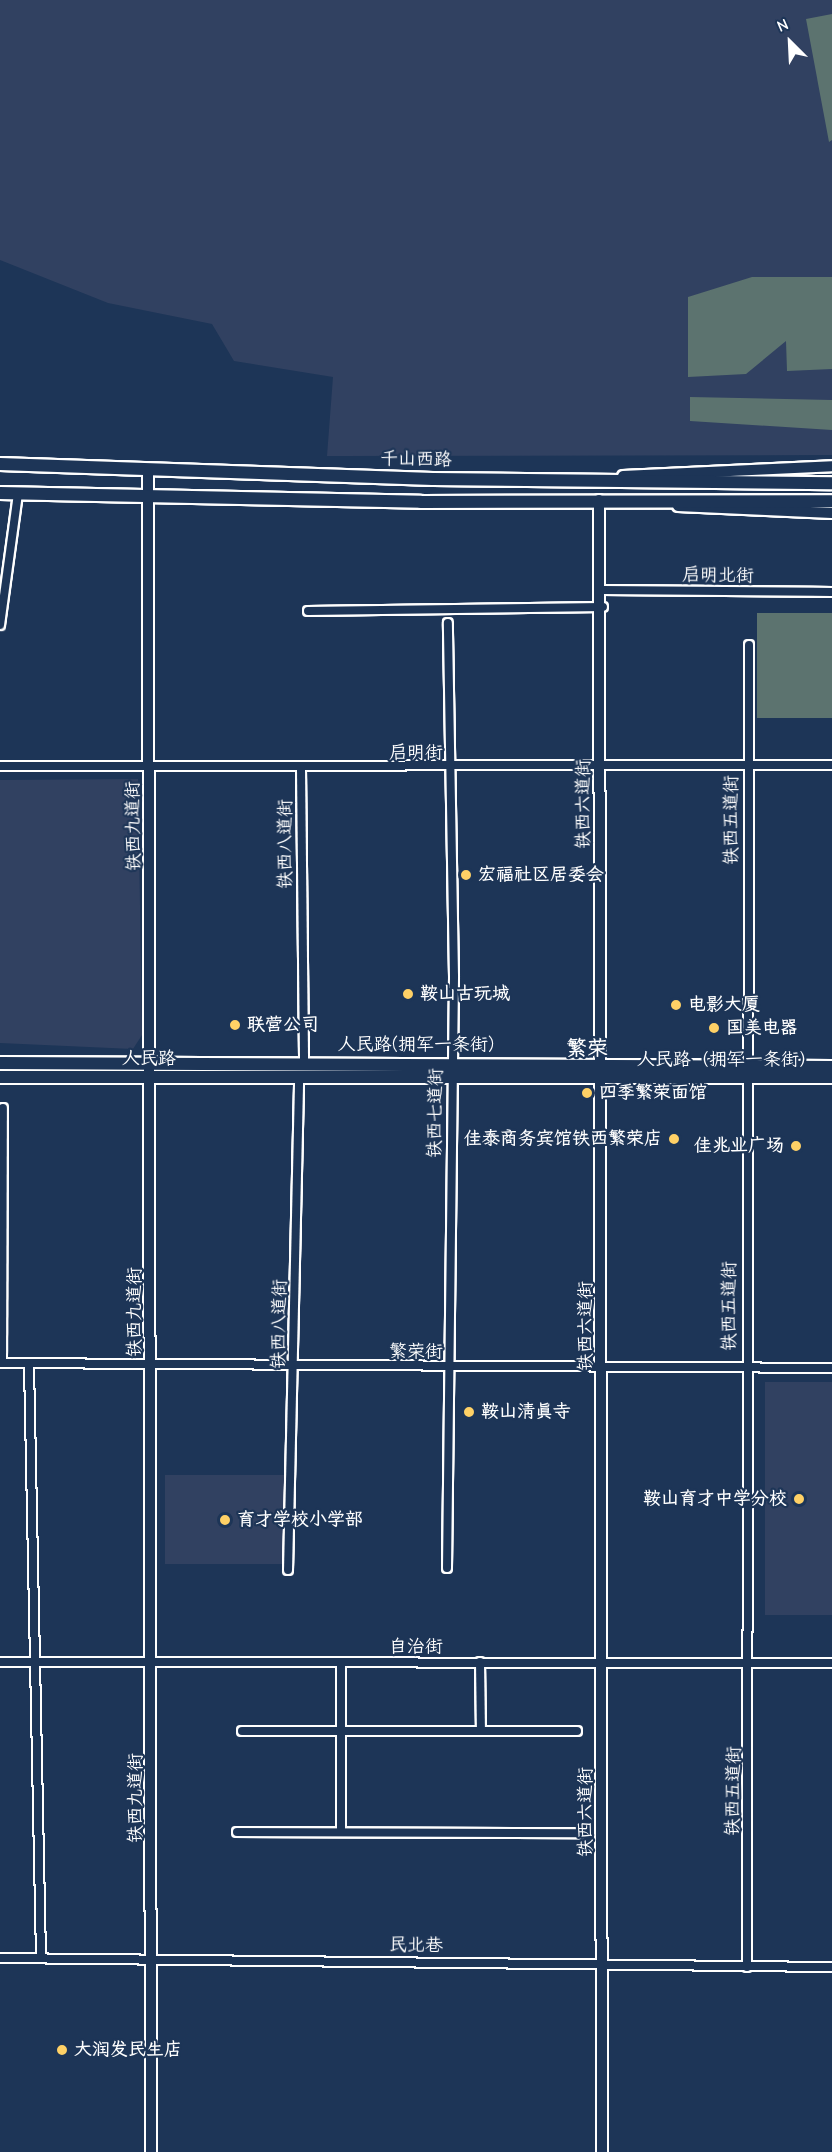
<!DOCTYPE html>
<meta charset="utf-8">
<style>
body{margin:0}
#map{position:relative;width:832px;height:2152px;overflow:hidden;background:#1d3557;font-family:"Comic Neue","LXGW WenKai TC",sans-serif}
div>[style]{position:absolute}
.built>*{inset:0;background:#314161;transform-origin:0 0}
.green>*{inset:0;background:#5c736f;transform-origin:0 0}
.roads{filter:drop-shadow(2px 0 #fff) drop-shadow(-2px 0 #fff) drop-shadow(0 2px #fff) drop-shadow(0 -2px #fff)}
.minor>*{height:8px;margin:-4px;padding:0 4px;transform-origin:4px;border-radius:4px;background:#1d3557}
.secondary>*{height:10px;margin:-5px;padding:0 5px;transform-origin:5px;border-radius:5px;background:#1d3557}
.primary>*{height:12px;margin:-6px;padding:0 6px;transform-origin:6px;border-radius:6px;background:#1d3557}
.dots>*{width:16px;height:16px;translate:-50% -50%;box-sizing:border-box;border:3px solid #1d3557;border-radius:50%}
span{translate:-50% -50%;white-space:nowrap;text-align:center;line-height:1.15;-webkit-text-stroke:4.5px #1d3557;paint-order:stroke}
.street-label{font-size:18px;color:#fff}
.poi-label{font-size:18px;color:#fff;font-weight:700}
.left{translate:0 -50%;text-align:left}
.right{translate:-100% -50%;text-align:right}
.quarter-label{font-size:21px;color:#fff;font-weight:700}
.north{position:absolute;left:760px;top:12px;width:60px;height:60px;-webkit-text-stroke:4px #1d3557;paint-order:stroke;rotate:336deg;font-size:16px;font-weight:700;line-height:24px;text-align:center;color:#fff}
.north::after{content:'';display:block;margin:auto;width:21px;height:27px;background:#fff;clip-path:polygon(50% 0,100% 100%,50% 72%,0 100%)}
</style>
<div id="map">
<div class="built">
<i style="clip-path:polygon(0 0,832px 0,832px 455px,327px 456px,333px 377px,234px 361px,212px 324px,108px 303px,0 260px)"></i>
<i style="clip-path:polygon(138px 779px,142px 1035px,133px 1049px,0 1043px,0 780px)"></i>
<i style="left:832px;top:1382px;width:233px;height:67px;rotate:90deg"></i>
<i style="left:165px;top:1475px;width:121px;height:89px"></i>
</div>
<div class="green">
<i style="clip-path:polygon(832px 14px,832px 140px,829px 142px,806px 19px)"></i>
<i style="clip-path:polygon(752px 277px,832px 277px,832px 369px,787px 371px,786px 341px,746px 374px,688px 377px,688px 297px)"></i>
<i style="clip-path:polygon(690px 397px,832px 400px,832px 430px,690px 421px)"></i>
<i style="left:832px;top:613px;width:105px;height:75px;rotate:90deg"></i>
</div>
<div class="roads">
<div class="minor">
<i style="left:603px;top:590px;width:229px;rotate:0.5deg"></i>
<i style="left:308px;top:611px;width:295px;rotate:-0.8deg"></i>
<i style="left:0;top:625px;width:132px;rotate:-82.2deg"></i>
<i style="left:0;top:766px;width:832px;rotate:-0.07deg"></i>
<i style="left:301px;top:769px;width:294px;rotate:89.4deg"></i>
<i style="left:0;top:1363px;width:832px;rotate:0.34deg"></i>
<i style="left:2px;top:1363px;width:255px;rotate:-89.8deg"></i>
<i style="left:29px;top:1364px;width:594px;rotate:88.84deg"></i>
<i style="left:447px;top:1568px;width:592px;rotate:-89.32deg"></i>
<i style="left:454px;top:976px;width:353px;rotate:-91deg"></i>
<i style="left:288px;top:1570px;width:492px;rotate:-88.7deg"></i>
<i style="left:0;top:1662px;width:832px;rotate:0.07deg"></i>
<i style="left:480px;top:1662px;width:69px;rotate:89.2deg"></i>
<i style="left:242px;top:1731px;width:335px"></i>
<i style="left:341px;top:1831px;width:169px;rotate:-90deg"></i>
<i style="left:237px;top:1832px;width:342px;rotate:0.2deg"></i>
<i style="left:0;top:1958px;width:832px;rotate:0.62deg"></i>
<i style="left:747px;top:1967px;width:1322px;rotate:-89.91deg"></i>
</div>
<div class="secondary">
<i style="left:148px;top:471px;width:1681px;rotate:89.9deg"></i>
<i style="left:623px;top:476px;width:209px;rotate:-2.7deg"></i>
<i style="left:599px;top:500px;width:1652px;rotate:89.9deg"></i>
<i style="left:678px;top:506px;width:154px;rotate:2.6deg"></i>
</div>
<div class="primary">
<i style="left:0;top:464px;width:433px;rotate:2deg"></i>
<i style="left:433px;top:479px;width:399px;rotate:0.6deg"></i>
<i style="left:0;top:493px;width:421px;rotate:1.2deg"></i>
<i style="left:421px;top:502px;width:411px;rotate:-0.1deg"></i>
<i style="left:0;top:1063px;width:832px;rotate:0.28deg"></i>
<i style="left:0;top:1077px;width:832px"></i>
</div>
</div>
<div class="dots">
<i style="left:466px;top:875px;background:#ffd166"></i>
<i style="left:408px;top:994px;background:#ffd166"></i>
<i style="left:676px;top:1005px;background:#ffd166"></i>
<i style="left:235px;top:1025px;background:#ffd166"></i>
<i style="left:714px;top:1028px;background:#ffd166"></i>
<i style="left:587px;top:1093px;background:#ffd166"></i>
<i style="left:674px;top:1139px;background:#ffd166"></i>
<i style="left:796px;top:1146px;background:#ffd166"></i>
<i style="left:469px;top:1412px;background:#ffd166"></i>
<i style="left:799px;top:1499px;background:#ffd166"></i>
<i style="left:225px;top:1520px;background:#ffd166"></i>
<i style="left:62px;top:2050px;background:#ffd166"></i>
</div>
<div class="street-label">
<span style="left:416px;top:460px;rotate:1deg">千山西路</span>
<span style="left:718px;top:576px;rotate:1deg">启明北街</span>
<span style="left:416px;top:753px">启明街</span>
<span style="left:584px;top:804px;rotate:-90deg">铁西六道街</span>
<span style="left:732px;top:820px;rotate:-90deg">铁西五道街</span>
<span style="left:134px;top:826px;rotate:-91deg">铁西九道街</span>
<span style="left:286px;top:844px;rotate:-90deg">铁西八道街</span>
<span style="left:416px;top:1045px">人民路(拥军一条街)</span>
<span style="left:149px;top:1059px">人民路</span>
<span style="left:727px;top:1060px">人民路（拥军一条街）</span>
<span style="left:436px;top:1113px;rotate:-89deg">铁西七道街</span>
<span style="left:730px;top:1306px;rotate:-90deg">铁西五道街</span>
<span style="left:135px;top:1312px;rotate:-90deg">铁西九道街</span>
<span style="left:280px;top:1324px;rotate:-89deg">铁西八道街</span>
<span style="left:586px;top:1326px;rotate:-90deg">铁西六道街</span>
<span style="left:416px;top:1352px">繁荣街</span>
<span style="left:416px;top:1647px">自治街</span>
<span style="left:734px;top:1791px;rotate:-89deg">铁西五道街</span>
<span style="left:136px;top:1798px;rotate:-90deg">铁西九道街</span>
<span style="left:586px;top:1812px;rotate:-90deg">铁西六道街</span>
<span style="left:416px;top:1946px;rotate:1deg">民北巷</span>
</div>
<div class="poi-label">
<span class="left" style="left:478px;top:875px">宏福社区居委会</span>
<span class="left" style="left:420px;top:994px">鞍山古玩城</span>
<span class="left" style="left:688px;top:1005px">电影大厦</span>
<span class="left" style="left:247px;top:1025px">联营公司</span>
<span class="left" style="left:726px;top:1028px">国美电器</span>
<span class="left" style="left:599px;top:1093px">四季繁荣面馆</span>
<span class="right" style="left:662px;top:1139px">佳泰商务宾馆铁西繁荣店</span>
<span class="right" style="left:784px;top:1146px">佳兆业广场</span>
<span class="left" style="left:481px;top:1412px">鞍山清真寺</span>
<span class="right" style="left:787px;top:1499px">鞍山育才中学分校</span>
<span class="left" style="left:237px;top:1520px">育才学校小学部</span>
<span class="left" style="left:74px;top:2050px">大润发民生店</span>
</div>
<div class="quarter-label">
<span style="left:587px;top:1048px">繁荣</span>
</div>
<div class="north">N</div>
</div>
